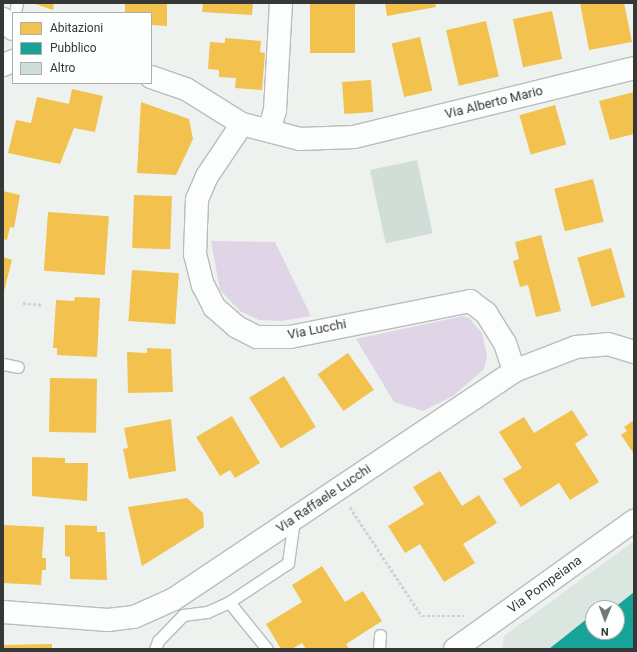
<!DOCTYPE html>
<style>
body{margin:0}
#map{position:relative;width:637px;height:652px;overflow:hidden;background:#edf2ef;font-family:Roboto,sans-serif}
div>[style]{position:absolute}
.built>*{inset:0;background:#dce6e0}
.green>*{inset:0;background:#e0d5e6}
.homes>*{inset:0;background:#f2c14e;transform-origin:0 0}
.public>*{inset:0;background:#17a398}
.building>*{inset:0;background:#d1ddd7;transform-origin:0 0}
.path>*{height:2.5px;margin-top:-1.25px;transform-origin:0;background:repeating-linear-gradient(90deg,#d2d2d2 0 3px,transparent 0 5px)}
.roads{filter:drop-shadow(1px 0 #b9bdbb) drop-shadow(-1px 0 #b9bdbb) drop-shadow(0 1px #b9bdbb) drop-shadow(0 -1px #b9bdbb)}
.service>*{height:11px;margin:-5.5px;padding:0 5.5px;transform-origin:5.5px;border-radius:5.5px;background:#fcfdfd}
.minor>*{height:22px;margin:-11px;padding:0 11px;transform-origin:11px;border-radius:11px;background:#fcfdfd}
.tertiary>*{height:22px;margin:-11px;padding:0 11px;transform-origin:11px;border-radius:11px;background:#fcfdfd}
.secondary>*{height:22px;margin:-11px;padding:0 11px;transform-origin:11px;border-radius:11px;background:#fcfdfd}
span{translate:-50% -50%;white-space:nowrap;text-align:center;line-height:1.15;-webkit-text-stroke:4px #fcfffd;paint-order:stroke}
.street-label{font-size:13px;color:#353837}
.frame{position:absolute;inset:0;border:4px solid #353837;pointer-events:none}
.legend{position:absolute;left:12px;top:12px;width:140px;height:72px;box-sizing:border-box;background:#fcfffd;border:1px solid #acafae;margin:0;padding:5px 7px;list-style:none;font-size:12px;color:#353837}
.legend li{display:flex;align-items:center;gap:8px;height:20px}
.legend b{width:20px;border:1px solid #acafae}
.north{position:absolute;left:585px;top:600px;width:40px;height:40px;box-sizing:border-box;background:#fcfffd;border:1px solid #acafae;border-radius:50%;rotate:181deg;font-size:11px;font-weight:700;line-height:16px;text-align:center;color:#353837}
.north::after{content:'';display:block;margin:auto;width:14px;height:18px;background:#757977;clip-path:polygon(50% 0,100% 100%,50% 72%,0 100%)}
</style>
<div id="map">
<div class="built">
<i style="clip-path:polygon(evenodd,634px 541px,634px 649px,502px 649px,504px 636px,634px 541px,593px 608px,617px 608px,617px 632px,593px 632px,593px 608px)"></i>
</div>
<div class="green">
<i style="clip-path:polygon(211px 241px,275px 242px,311px 316px,281px 321px,259px 320px,240px 311px,220px 290px)"></i>
<i style="clip-path:polygon(463px 316px,469px 318px,482px 333px,487px 355px,484px 369px,453px 396px,423px 411px,394px 402px,356px 339px)"></i>
</div>
<div class="homes">
<i style="clip-path:polygon(32px 3px,54px 3px,53px 10px)"></i>
<i style="clip-path:polygon(125px 3px,167px 3px,167px 26px,151px 25px,151px 13px,125px 13px)"></i>
<i style="clip-path:polygon(203px 3px,253px 3px,252px 15px,202px 12px)"></i>
<i style="left:310px;top:3px;width:45px;height:50px"></i>
<i style="clip-path:polygon(385px 3px,435px 3px,436px 7px,387px 16px)"></i>
<i style="clip-path:polygon(580px 3px,624px 3px,632px 42px,589px 50px)"></i>
<i style="left:552px;top:11px;width:49px;height:40px;rotate:78deg"></i>
<i style="left:486px;top:21px;width:57px;height:41px;rotate:77deg"></i>
<i style="left:420px;top:37px;width:55px;height:29px;rotate:77deg"></i>
<i style="clip-path:polygon(225px 38px,261px 41px,260px 52px,265px 53px,262px 90px,235px 88px,236px 78px,219px 77px,219px 70px,208px 69px,210px 42px,225px 43px)"></i>
<i style="left:371px;top:80px;width:32px;height:29px;rotate:86deg"></i>
<i style="clip-path:polygon(72px 89px,103px 96px,95px 132px,74px 128px,60px 164px,8px 153px,16px 120px,31px 123px,37px 97px,69px 104px)"></i>
<i style="clip-path:polygon(634px 92px,634px 134px,610px 140px,599px 101px)"></i>
<i style="clip-path:polygon(141px 102px,189px 119px,193px 139px,176px 175px,137px 173px)"></i>
<i style="left:555px;top:105px;width:41px;height:37px;rotate:74deg"></i>
<i style="left:593px;top:179px;width:44px;height:40px;rotate:76deg"></i>
<i style="clip-path:polygon(3px 191px,20px 195px,14px 228px,10px 227px,7px 240px,3px 239px)"></i>
<i style="left:134px;top:195px;width:38px;height:53px;rotate:2deg"></i>
<i style="left:48px;top:212px;width:61px;height:59px;rotate:4deg"></i>
<i style="clip-path:polygon(541px 235px,561px 311px,536px 317px,528px 285px,520px 287px,513px 261px,519px 259px,515px 242px)"></i>
<i style="left:611px;top:248px;width:51px;height:35px;rotate:74deg"></i>
<i style="clip-path:polygon(3px 257px,12px 260px,4px 291px,3px 291px)"></i>
<i style="left:132px;top:270px;width:47px;height:51px;rotate:4deg"></i>
<i style="clip-path:polygon(75px 297px,100px 298px,97px 357px,57px 355px,57px 348px,53px 348px,56px 300px,74px 301px)"></i>
<i style="clip-path:polygon(147px 348px,171px 349px,173px 392px,128px 393px,127px 352px,147px 353px)"></i>
<i style="left:348px;top:353px;width:45px;height:37px;rotate:55deg"></i>
<i style="left:284px;top:376px;width:60px;height:41px;rotate:58deg"></i>
<i style="left:50px;top:378px;width:47px;height:54px;rotate:1deg"></i>
<i style="clip-path:polygon(572px 410px,588px 435px,575px 444px,599px 482px,570px 500px,559px 483px,521px 507px,503px 479px,522px 468px,499px 432px,524px 417px,534px 433px)"></i>
<i style="clip-path:polygon(232px 416px,260px 463px,235px 478px,230px 470px,220px 476px,196px 437px)"></i>
<i style="clip-path:polygon(171px 419px,176px 471px,129px 479px,123px 449px,128px 448px,124px 428px)"></i>
<i style="clip-path:polygon(634px 420px,634px 454px,621px 435px,627px 431px,624px 427px)"></i>
<i style="clip-path:polygon(32px 457px,65px 458px,65px 463px,88px 463px,87px 501px,32px 496px)"></i>
<i style="clip-path:polygon(440px 471px,462px 506px,479px 495px,497px 523px,463px 544px,475px 563px,444px 582px,420px 544px,405px 553px,388px 526px,424px 504px,413px 487px)"></i>
<i style="clip-path:polygon(187px 498px,203px 513px,204px 527px,142px 566px,128px 507px)"></i>
<i style="clip-path:polygon(3px 525px,44px 527px,42px 558px,46px 558px,46px 570px,42px 570px,41px 585px,3px 583px)"></i>
<i style="clip-path:polygon(65px 525px,97px 526px,97px 532px,105px 532px,107px 580px,70px 579px,70px 557px,65px 556px)"></i>
<i style="clip-path:polygon(322px 566px,345px 602px,363px 591px,382px 621px,346px 644px,349px 649px,306px 649px,302px 643px,292px 649px,281px 649px,266px 624px,302px 602px,292px 585px)"></i>
<i style="clip-path:polygon(52px 644px,52px 649px,3px 649px,3px 645px)"></i>
</div>
<div class="public">
<i style="clip-path:polygon(634px 592px,634px 649px,549px 649px,593px 614px,593px 632px,617px 632px,617px 608px,614px 608px)"></i>
</div>
<div class="building">
<i style="left:417px;top:160px;width:75px;height:48px;rotate:78deg"></i>
</div>
<div class="path">
<i style="left:23px;top:303px;width:20px;rotate:6deg"></i>
<i style="left:350px;top:507px;width:131px;rotate:56.6deg"></i>
<i style="left:422px;top:616px;width:42px"></i>
</div>
<div class="roads">
<div class="service">
<i style="left:15px;top:13px;width:10px;rotate:-79deg"></i>
<i style="left:3px;top:364px;width:15px;rotate:11deg"></i>
<i style="left:229px;top:602px;width:60px;rotate:51deg"></i>
<i style="left:155px;top:649px;width:9px;rotate:-69deg"></i>
<i style="left:158px;top:641px;width:36px;rotate:-46deg"></i>
<i style="left:183px;top:615px;width:24px;rotate:-7deg"></i>
<i style="left:207px;top:612px;width:24px;rotate:-24deg"></i>
<i style="left:229px;top:602px;width:71px;rotate:-33.5deg"></i>
<i style="left:288px;top:563px;width:43px;rotate:-82.1deg"></i>
<i style="left:379px;top:649px;width:14px;rotate:-86deg"></i>
</div>
<div class="minor">
<i style="left:3px;top:19px;width:14px;rotate:45deg"></i>
<i style="left:242px;top:124px;width:63px;rotate:123.9deg"></i>
<i style="left:207px;top:176px;width:25px;rotate:113deg"></i>
<i style="left:197px;top:199px;width:55px;rotate:92.1deg"></i>
<i style="left:195px;top:254px;width:32px;rotate:76deg"></i>
<i style="left:203px;top:285px;width:25px;rotate:63deg"></i>
<i style="left:214px;top:307px;width:30px;rotate:41deg"></i>
<i style="left:237px;top:327px;width:22px;rotate:27deg"></i>
<i style="left:257px;top:337px;width:33px"></i>
<i style="left:290px;top:337px;width:184px;rotate:-11.3deg"></i>
<i style="left:470px;top:301px;width:20px;rotate:37deg"></i>
<i style="left:486px;top:313px;width:36px;rotate:58deg"></i>
<i style="left:505px;top:343px;width:29px;rotate:72deg"></i>
<i style="left:269px;top:131px;width:22px;rotate:-74deg"></i>
<i style="left:275px;top:110px;width:107px;rotate:-86.8deg"></i>
<i style="left:3px;top:612px;width:105px;rotate:4.4deg"></i>
<i style="left:108px;top:620px;width:26px;rotate:-7deg"></i>
<i style="left:134px;top:617px;width:44px;rotate:-24.2deg"></i>
<i style="left:174px;top:599px;width:409px;rotate:-33.8deg"></i>
<i style="left:514px;top:371px;width:66px;rotate:-21.2deg"></i>
<i style="left:576px;top:347px;width:32px;rotate:-5deg"></i>
<i style="left:608px;top:344px;width:27px;rotate:17deg"></i>
</div>
<div class="tertiary">
<i style="left:3px;top:65px;width:11px;rotate:-22deg"></i>
<i style="left:151px;top:77px;width:37px;rotate:19deg"></i>
<i style="left:186px;top:89px;width:66px;rotate:32deg"></i>
<i style="left:242px;top:124px;width:60px;rotate:14.5deg"></i>
<i style="left:300px;top:139px;width:54px;rotate:-2.1deg"></i>
<i style="left:354px;top:137px;width:288px;rotate:-13.8deg"></i>
</div>
<div class="secondary">
<i style="left:455px;top:649px;width:220px;rotate:-35.6deg"></i>
</div>
</div>
<div class="street-label">
<span style="left:494px;top:103px;rotate:-14deg">Via Alberto Mario</span>
<span style="left:317px;top:330px;rotate:-11deg">Via Lucchi</span>
<span style="left:324px;top:499px;rotate:-34deg">Via Raffaele Lucchi</span>
<span style="left:545px;top:585px;rotate:-36deg">Via Pompeiana</span>
</div>
<div class="frame"></div>
<ul class="legend">
<li><b style="height:11px;background:#f2c14e"></b>Abitazioni</li>
<li><b style="height:11px;background:#17a398"></b>Pubblico</li>
<li><b style="height:11px;background:#d1ddd7"></b>Altro</li>
</ul>
<div class="north">N</div>
</div>
